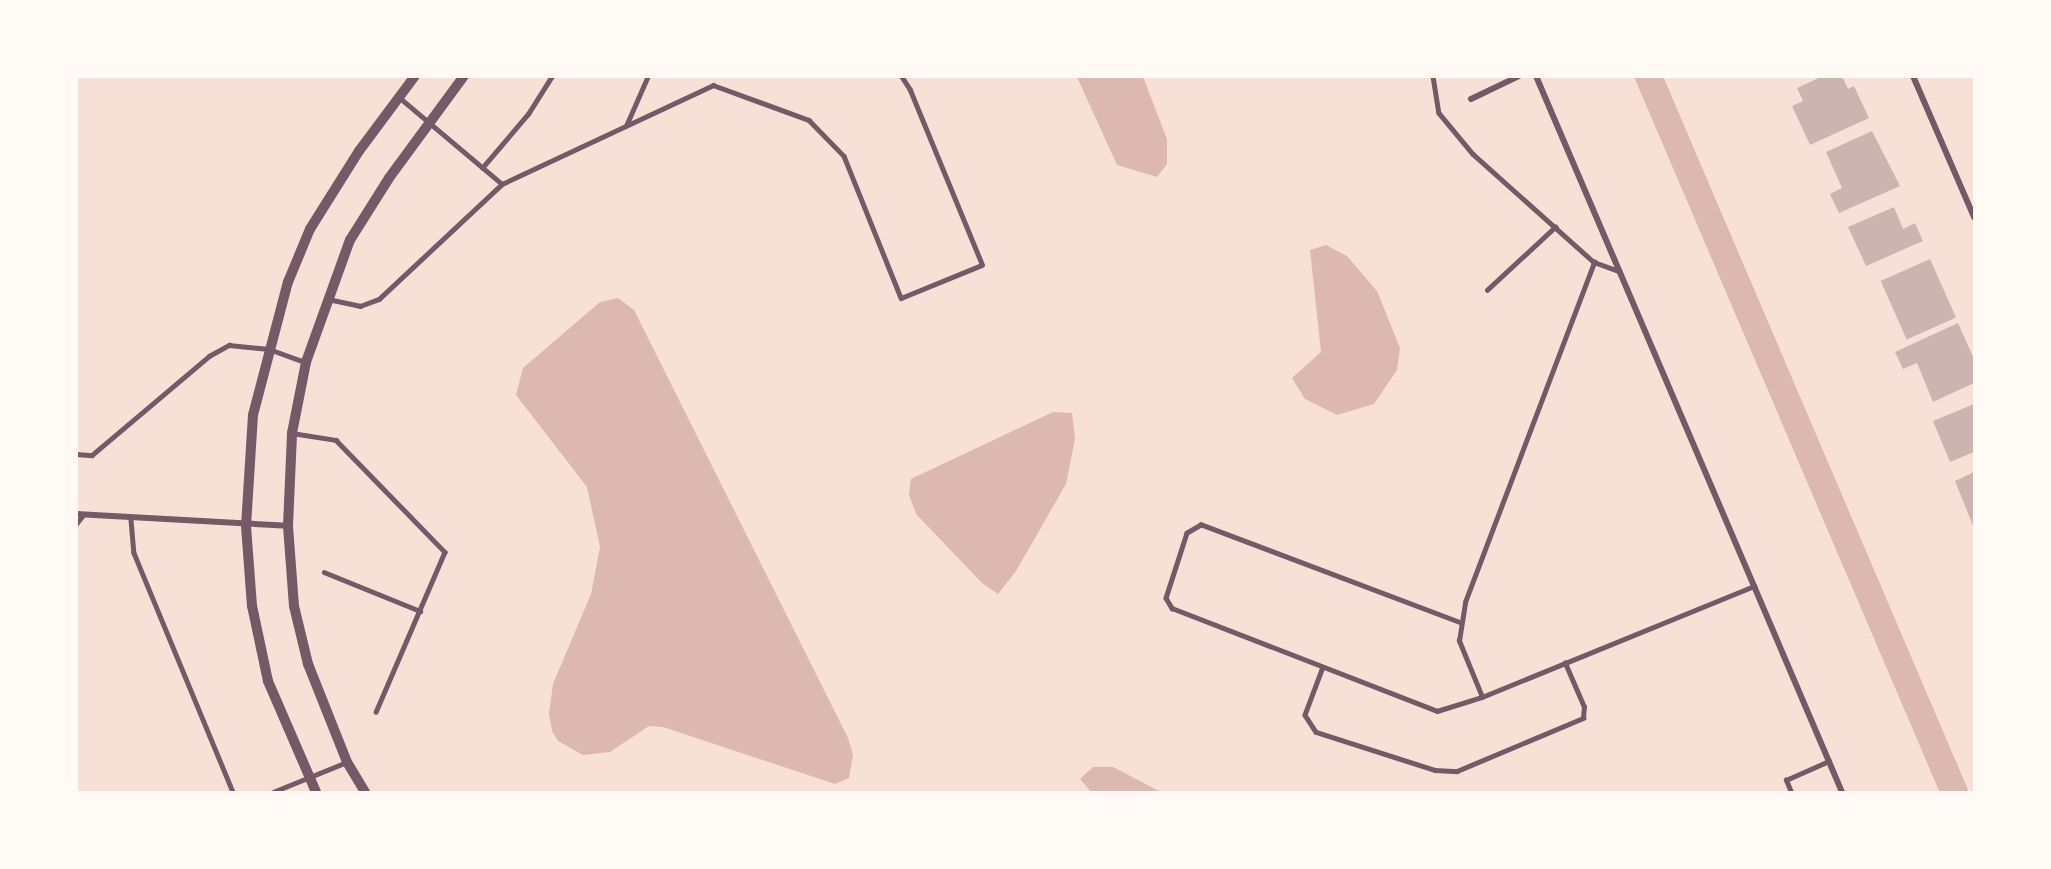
<!DOCTYPE html>
<style>
body{margin:0}
#map{position:relative;width:2051px;height:869px;overflow:hidden;background:#f7e1d7;font-family:"Public Sans",sans-serif}
div>[style]{position:absolute}
.water>*{inset:0;background:#dcb8b0}
.canal>*{height:27px;margin:-13.5px;padding:0 13.5px;transform-origin:13.5px;border-radius:13.5px;background:#dcb8b0}
.building>*{inset:0;background:#ccb4b1;transform-origin:0 0}
.service>*{height:4.5px;margin:-2.25px;padding:0 2.25px;transform-origin:2.25px;border-radius:2.25px;background:#755966}
.minor>*{height:6px;margin:-3px;padding:0 3px;transform-origin:3px;border-radius:3px;background:#755966}
.tertiary>*{height:10px;margin:-5px;padding:0 5px;transform-origin:5px;border-radius:5px;background:#755966}
span{translate:-50% -50%;white-space:nowrap;text-align:center;line-height:1.15;-webkit-text-stroke:6px #fffaf5;paint-order:stroke}
.frame{position:absolute;inset:0;border:78px solid #fffaf5;pointer-events:none}
</style>
<div id="map">
<div class="water">
<i style="clip-path:polygon(1077px 77px,1143px 77px,1167px 139px,1167px 164px,1157px 177px,1117px 165px)"></i>
<i style="clip-path:polygon(1326px 245px,1347px 256px,1377px 291px,1400px 348px,1397px 370px,1374px 404px,1337px 415px,1305px 399px,1292px 378px,1321px 352px,1310px 250px)"></i>
<i style="clip-path:polygon(618px 298px,634px 310px,848px 738px,853px 755px,849px 778px,835px 784px,663px 727px,649px 726px,610px 752px,583px 755px,558px 741px,552px 731px,549px 714px,553px 684px,591px 594px,600px 547px,587px 487px,516px 395px,523px 368px,600px 302px)"></i>
<i style="clip-path:polygon(1053px 412px,1072px 413px,1075px 439px,1066px 484px,1016px 571px,998px 594px,982px 583px,916px 514px,909px 495px,911px 479px)"></i>
<i style="clip-path:polygon(1093px 767px,1113px 767px,1161px 792px,1091px 792px,1080px 779px)"></i>
</div>
<div class="canal">
<i style="left:1648px;top:76px;width:779px;rotate:66.86deg"></i>
</div>
<div class="building">
<i style="clip-path:polygon(1823px 76px,1842px 76px,1848px 89px,1854px 86px,1869px 118px,1810px 145px,1792px 106px,1803px 101px,1797px 88px)"></i>
<i style="clip-path:polygon(1872px 131px,1900px 186px,1839px 213px,1830px 194px,1842px 188px,1826px 152px)"></i>
<i style="clip-path:polygon(1894px 207px,1903px 229px,1915px 223px,1923px 241px,1866px 266px,1848px 227px)"></i>
<i style="left:1930px;top:259px;width:64px;height:54px;rotate:66deg"></i>
<i style="clip-path:polygon(1958px 323px,1974px 359px,1974px 383px,1933px 402px,1917px 363px,1903px 369px,1895px 352px)"></i>
<i style="clip-path:polygon(1974px 404px,1974px 452px,1950px 462px,1933px 421px)"></i>
<i style="clip-path:polygon(1974px 472px,1974px 528px,1955px 481px)"></i>
</div>
<div class="service">
<i style="left:1433px;top:76px;width:37px;rotate:81deg"></i>
<i style="left:1439px;top:113px;width:53px;rotate:50.3deg"></i>
<i style="left:1473px;top:154px;width:162px;rotate:41.8deg"></i>
<i style="left:1594px;top:262px;width:27px;rotate:20deg"></i>
<i style="left:400px;top:98px;width:133px;rotate:40.1deg"></i>
<i style="left:502px;top:184px;width:233px;rotate:-25.1deg"></i>
<i style="left:713px;top:85px;width:102px;rotate:20deg"></i>
<i style="left:809px;top:120px;width:50px;rotate:45.8deg"></i>
<i style="left:844px;top:156px;width:153px;rotate:68.1deg"></i>
<i style="left:901px;top:298px;width:87px;rotate:-22.2deg"></i>
<i style="left:982px;top:265px;width:189px;rotate:-112.4deg"></i>
<i style="left:910px;top:90px;width:17px;rotate:-123deg"></i>
<i style="left:626px;top:126px;width:55px;rotate:-66.3deg"></i>
<i style="left:482px;top:168px;width:71px;rotate:-49.6deg"></i>
<i style="left:528px;top:114px;width:45px;rotate:-57.7deg"></i>
<i style="left:1487px;top:290px;width:93px;rotate:-42.8deg"></i>
<i style="left:328px;top:299px;width:33px;rotate:12deg"></i>
<i style="left:360px;top:306px;width:20px;rotate:-20deg"></i>
<i style="left:379px;top:299px;width:168px;rotate:-43.1deg"></i>
<i style="left:292px;top:433px;width:45px;rotate:9deg"></i>
<i style="left:336px;top:440px;width:156px;rotate:45.8deg"></i>
<i style="left:445px;top:552px;width:174px;rotate:113.3deg"></i>
<i style="left:76px;top:454px;width:16px;rotate:4deg"></i>
<i style="left:92px;top:455px;width:153px;rotate:-40.2deg"></i>
<i style="left:209px;top:356px;width:23px;rotate:-29deg"></i>
<i style="left:229px;top:345px;width:40px;rotate:5.7deg"></i>
<i style="left:269px;top:349px;width:38px;rotate:20deg"></i>
<i style="left:131px;top:520px;width:33px;rotate:85deg"></i>
<i style="left:134px;top:553px;width:259px;rotate:67.5deg"></i>
<i style="left:76px;top:524px;width:11px;rotate:-52deg"></i>
<i style="left:324px;top:572px;width:104px;rotate:22.1deg"></i>
<i style="left:1461px;top:623px;width:278px;rotate:-159.3deg"></i>
<i style="left:1201px;top:525px;width:16px;rotate:150deg"></i>
<i style="left:1187px;top:533px;width:68px;rotate:107.9deg"></i>
<i style="left:1166px;top:598px;width:12px;rotate:59deg"></i>
<i style="left:1172px;top:608px;width:284px;rotate:21.2deg"></i>
<i style="left:1437px;top:711px;width:47px;rotate:-17.3deg"></i>
<i style="left:1482px;top:697px;width:294px;rotate:-22.2deg"></i>
<i style="left:1323px;top:667px;width:51px;rotate:110.6deg"></i>
<i style="left:1305px;top:715px;width:20px;rotate:57deg"></i>
<i style="left:1316px;top:732px;width:125px;rotate:17.7deg"></i>
<i style="left:1435px;top:770px;width:22px;rotate:3deg"></i>
<i style="left:1457px;top:771px;width:137px;rotate:-22.8deg"></i>
<i style="left:1583px;top:718px;width:11px;rotate:-85deg"></i>
<i style="left:1584px;top:707px;width:48px;rotate:-113.4deg"></i>
<i style="left:1482px;top:697px;width:61px;rotate:-112.3deg"></i>
<i style="left:1459px;top:641px;width:39px;rotate:-81deg"></i>
<i style="left:1465px;top:602px;width:364px;rotate:-69.2deg"></i>
<i style="left:273px;top:792px;width:80px;rotate:-22.1deg"></i>
<i style="left:1791px;top:792px;width:13px;rotate:-113deg"></i>
<i style="left:1786px;top:780px;width:47px;rotate:-23.8deg"></i>
</div>
<div class="minor">
<i style="left:1536px;top:76px;width:779px;rotate:66.86deg"></i>
<i style="left:1913px;top:76px;width:154px;rotate:66.6deg"></i>
<i style="left:1471px;top:99px;width:53px;rotate:-25.6deg"></i>
<i style="left:76px;top:514px;width:212px;rotate:3.2deg"></i>
</div>
<div class="tertiary">
<i style="left:316px;top:792px;width:121px;rotate:-113.4deg"></i>
<i style="left:268px;top:681px;width:77px;rotate:-102deg"></i>
<i style="left:252px;top:606px;width:80px;rotate:-94.3deg"></i>
<i style="left:246px;top:526px;width:111px;rotate:-86.4deg"></i>
<i style="left:253px;top:415px;width:138px;rotate:-75.3deg"></i>
<i style="left:288px;top:282px;width:57px;rotate:-67.5deg"></i>
<i style="left:310px;top:229px;width:92px;rotate:-57.9deg"></i>
<i style="left:359px;top:151px;width:94px;rotate:-53.3deg"></i>
<i style="left:365px;top:792px;width:35px;rotate:-121deg"></i>
<i style="left:347px;top:762px;width:105px;rotate:-111.7deg"></i>
<i style="left:308px;top:664px;width:60px;rotate:-103.6deg"></i>
<i style="left:294px;top:606px;width:80px;rotate:-94.3deg"></i>
<i style="left:288px;top:526px;width:93px;rotate:-87.5deg"></i>
<i style="left:292px;top:433px;width:72px;rotate:-78.8deg"></i>
<i style="left:306px;top:362px;width:130px;rotate:-70.2deg"></i>
<i style="left:350px;top:240px;width:73px;rotate:-57.8deg"></i>
<i style="left:389px;top:178px;width:127px;rotate:-53.7deg"></i>
</div>
<div class="frame"></div>
</div>
